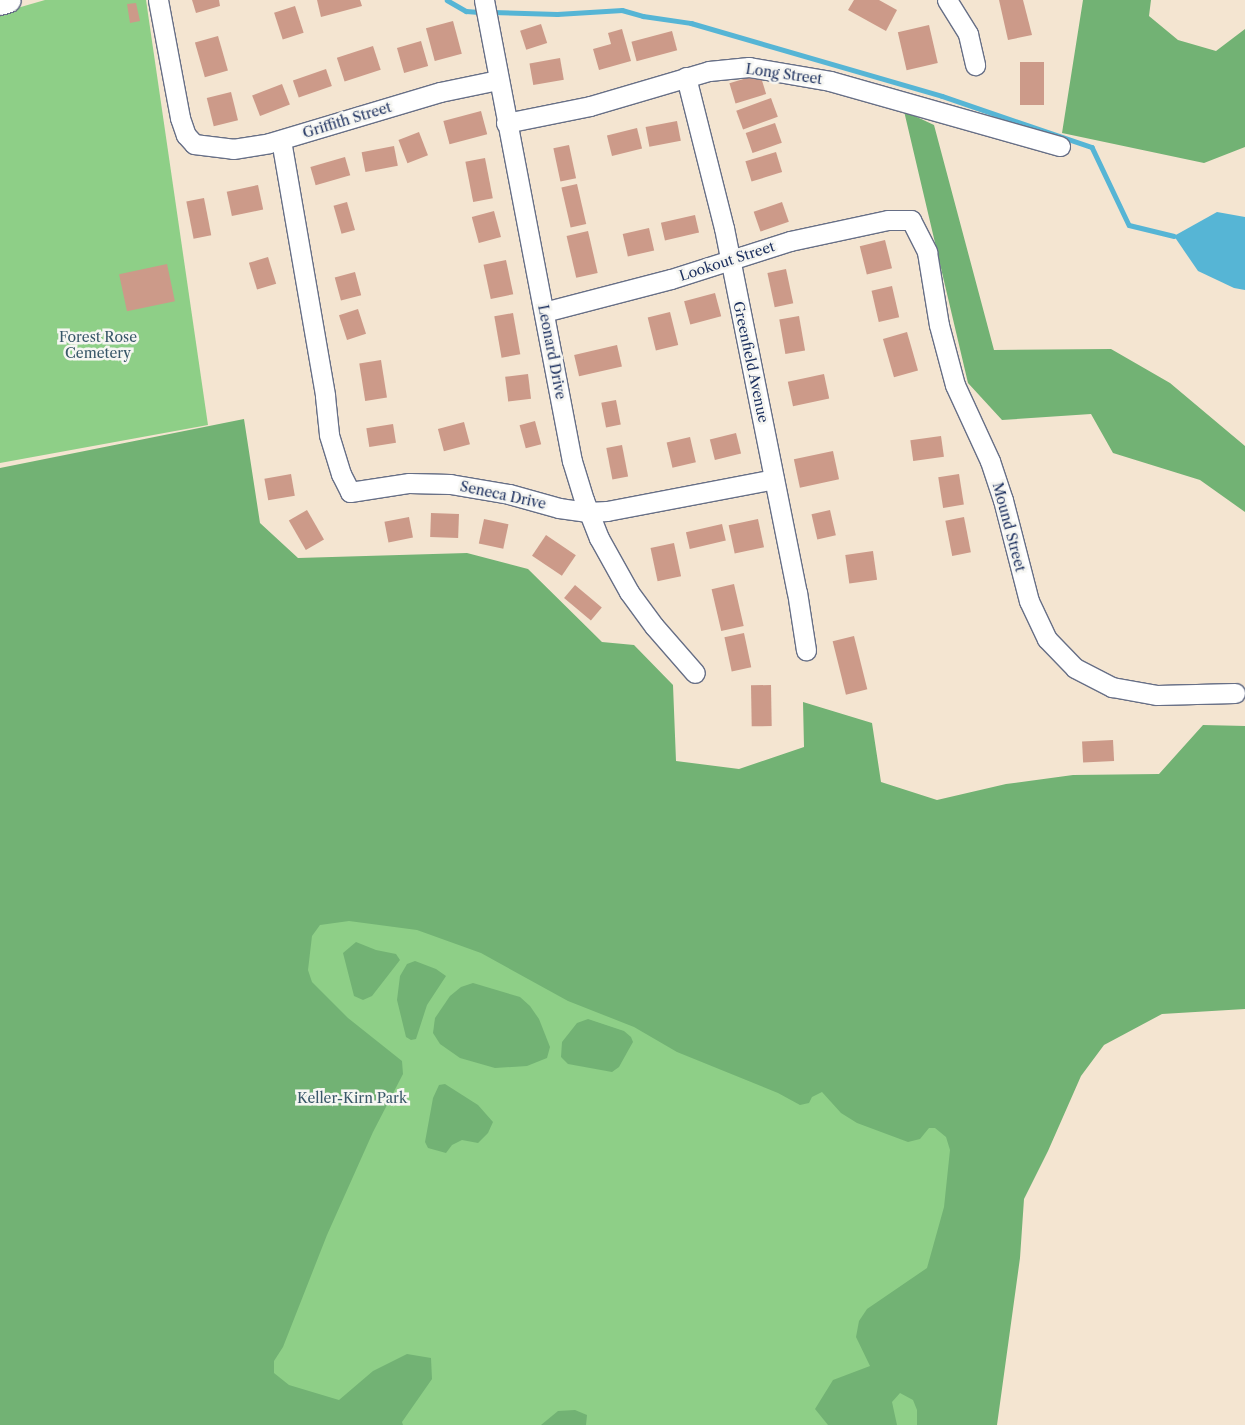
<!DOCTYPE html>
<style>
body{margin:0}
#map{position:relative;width:1245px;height:1425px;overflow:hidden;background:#f4e5d1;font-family:"Libre Caslon Text",serif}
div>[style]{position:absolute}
.green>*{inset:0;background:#8ecf87}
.forest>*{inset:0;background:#72b274}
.water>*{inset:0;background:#56b5d5}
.stream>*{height:4.5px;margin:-2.25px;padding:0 2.25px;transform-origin:2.25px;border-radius:2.25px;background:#56b5d5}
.building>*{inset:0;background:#cc9a89;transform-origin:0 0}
.roads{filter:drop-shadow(1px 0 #676f86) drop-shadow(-1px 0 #676f86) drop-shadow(0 1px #676f86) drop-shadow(0 -1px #676f86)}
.minor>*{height:19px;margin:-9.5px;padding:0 9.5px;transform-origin:9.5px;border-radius:9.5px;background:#fff}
.major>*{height:24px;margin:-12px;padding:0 12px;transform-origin:12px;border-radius:12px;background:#fff}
span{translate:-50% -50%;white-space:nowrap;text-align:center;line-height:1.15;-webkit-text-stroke:5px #f6f6f2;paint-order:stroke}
.street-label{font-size:14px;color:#1b2f5e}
.park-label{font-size:14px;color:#385768}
</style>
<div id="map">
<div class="green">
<i style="clip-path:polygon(45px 0,146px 0,208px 425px,0 463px,0 13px)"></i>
<i style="clip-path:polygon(0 776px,986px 998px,980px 1425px,0 1425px)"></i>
</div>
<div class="forest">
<i style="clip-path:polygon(1083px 0,1151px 0,1149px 16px,1178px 40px,1216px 51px,1245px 29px,1245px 147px,1204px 163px,1062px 133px)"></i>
<i style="clip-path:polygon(904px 111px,934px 125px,994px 350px,1111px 349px,1170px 383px,1245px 446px,1245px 512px,1200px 480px,1113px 453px,1091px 414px,1002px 420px,968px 383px)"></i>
<i style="clip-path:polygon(244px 419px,260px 523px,298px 558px,467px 553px,528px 569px,602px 642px,634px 645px,673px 685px,676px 761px,739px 769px,804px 747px,803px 702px,872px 723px,881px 782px,937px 800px,1006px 784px,1073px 775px,1159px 774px,1203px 725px,1245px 726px,1245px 1009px,1162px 1014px,1104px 1045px,1081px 1076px,1048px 1151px,1024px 1199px,1020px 1258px,997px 1425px,917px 1425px,917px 1410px,913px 1400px,900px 1393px,892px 1402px,897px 1425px,828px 1425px,815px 1409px,833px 1380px,870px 1366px,856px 1337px,859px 1321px,867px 1309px,927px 1268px,944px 1207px,950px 1150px,946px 1137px,935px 1128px,929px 1128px,920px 1139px,908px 1142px,857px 1123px,841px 1113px,822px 1092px,812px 1097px,809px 1103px,800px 1105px,778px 1093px,677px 1052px,634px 1027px,568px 1001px,481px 953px,417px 930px,349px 921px,320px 925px,312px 936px,308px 970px,312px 982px,348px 1018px,402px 1061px,403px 1074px,373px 1132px,327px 1235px,283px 1347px,274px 1361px,274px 1373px,289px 1385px,339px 1400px,373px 1371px,407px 1354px,431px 1358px,432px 1379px,402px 1422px,403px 1425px,0 1425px,0 468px)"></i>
<i style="clip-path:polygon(356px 942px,376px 950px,396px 954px,400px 960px,372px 996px,363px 1000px,354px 996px,343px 953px)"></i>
<i style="clip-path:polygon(415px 961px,436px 969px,446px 976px,427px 1005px,416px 1039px,411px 1040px,406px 1037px,397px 1000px,400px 976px,407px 964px)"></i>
<i style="clip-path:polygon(473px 983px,520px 997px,530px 1006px,539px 1019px,550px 1047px,547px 1058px,527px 1066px,495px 1068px,460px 1058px,440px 1044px,433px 1033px,435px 1018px,450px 996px,461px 987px)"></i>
<i style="clip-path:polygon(588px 1019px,624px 1031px,631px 1037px,633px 1042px,629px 1049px,619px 1067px,612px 1072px,568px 1064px,561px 1057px,562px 1042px,577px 1023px)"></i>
<i style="clip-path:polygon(445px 1084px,478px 1105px,493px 1122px,488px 1133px,478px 1143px,462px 1140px,452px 1145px,446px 1153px,428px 1148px,425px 1142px,433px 1098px,439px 1085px)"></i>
<i style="clip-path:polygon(575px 1410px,587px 1415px,586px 1425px,541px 1425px,558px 1411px)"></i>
</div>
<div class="water">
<i style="clip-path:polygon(1217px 212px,1245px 217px,1245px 290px,1234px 288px,1198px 271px,1174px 236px)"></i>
</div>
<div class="stream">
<i style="left:447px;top:0;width:22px;rotate:30deg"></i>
<i style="left:466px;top:11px;width:16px;rotate:4deg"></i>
<i style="left:492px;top:12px;width:65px;rotate:1.8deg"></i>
<i style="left:557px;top:14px;width:65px;rotate:-3.5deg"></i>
<i style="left:622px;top:10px;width:22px;rotate:16deg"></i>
<i style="left:643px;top:16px;width:49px;rotate:8.3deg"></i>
<i style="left:691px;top:23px;width:261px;rotate:16.2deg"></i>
<i style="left:942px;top:96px;width:158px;rotate:18.8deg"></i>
<i style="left:1092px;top:147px;width:86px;rotate:64.6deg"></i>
<i style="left:1129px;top:225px;width:46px;rotate:13.7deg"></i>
</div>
<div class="building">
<i style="clip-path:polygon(192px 0,219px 0,220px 6px,196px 13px)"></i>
<i style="clip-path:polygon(317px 0,360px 0,362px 6px,321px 17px)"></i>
<i style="clip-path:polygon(854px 0,879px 0,897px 10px,886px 31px,848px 10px)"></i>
<i style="clip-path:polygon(999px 0,1023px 0,1032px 35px,1008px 40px)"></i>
<i style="clip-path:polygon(136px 3px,140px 21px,130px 23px,127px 4px)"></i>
<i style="left:295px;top:6px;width:28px;height:22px;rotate:72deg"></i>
<i style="left:453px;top:21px;width:34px;height:28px;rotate:75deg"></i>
<i style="left:541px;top:24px;width:20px;height:22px;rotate:72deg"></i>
<i style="left:929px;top:25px;width:39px;height:32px;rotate:77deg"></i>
<i style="clip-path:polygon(622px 29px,631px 61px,599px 70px,593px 49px,611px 44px,608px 33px)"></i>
<i style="left:672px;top:31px;width:20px;height:42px;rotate:75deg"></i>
<i style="left:218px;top:36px;width:36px;height:24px;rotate:74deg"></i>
<i style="left:421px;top:41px;width:26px;height:25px;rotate:74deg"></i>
<i style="left:373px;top:46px;width:25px;height:38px;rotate:72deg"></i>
<i style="left:560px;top:58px;width:22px;height:31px;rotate:80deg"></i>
<i style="left:1020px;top:62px;width:24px;height:43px"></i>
<i style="left:326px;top:69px;width:18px;height:35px;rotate:71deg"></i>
<i style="left:760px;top:74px;width:21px;height:32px;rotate:73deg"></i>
<i style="left:282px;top:84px;width:22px;height:32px;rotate:69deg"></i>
<i style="left:231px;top:92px;width:29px;height:25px;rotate:76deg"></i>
<i style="left:771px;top:98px;width:20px;height:37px;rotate:70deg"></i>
<i style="left:481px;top:111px;width:24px;height:39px;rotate:75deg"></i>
<i style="left:677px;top:121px;width:20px;height:32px;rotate:79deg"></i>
<i style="left:775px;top:123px;width:21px;height:31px;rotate:71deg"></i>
<i style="left:637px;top:128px;width:21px;height:31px;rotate:76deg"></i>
<i style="left:419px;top:132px;width:25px;height:22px;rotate:69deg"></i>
<i style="left:569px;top:145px;width:34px;height:16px;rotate:78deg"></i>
<i style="left:394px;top:146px;width:20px;height:33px;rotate:79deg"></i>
<i style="left:776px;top:152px;width:21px;height:32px;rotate:73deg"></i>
<i style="left:345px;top:157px;width:19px;height:36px;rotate:74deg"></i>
<i style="left:485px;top:158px;width:41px;height:20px;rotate:79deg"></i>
<i style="left:577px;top:184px;width:41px;height:16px;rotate:77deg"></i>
<i style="left:258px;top:185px;width:25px;height:32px;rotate:78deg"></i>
<i style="left:204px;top:198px;width:38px;height:18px;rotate:79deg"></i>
<i style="left:347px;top:202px;width:29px;height:14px;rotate:74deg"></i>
<i style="left:782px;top:202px;width:21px;height:30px;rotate:71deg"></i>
<i style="left:494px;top:211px;width:27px;height:23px;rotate:75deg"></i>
<i style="left:695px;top:215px;width:18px;height:35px;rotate:77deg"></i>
<i style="left:649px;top:228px;width:23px;height:27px;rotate:77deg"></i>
<i style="left:588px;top:231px;width:43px;height:22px;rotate:77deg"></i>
<i style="left:885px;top:240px;width:29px;height:26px;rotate:76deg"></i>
<i style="left:268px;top:257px;width:28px;height:20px;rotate:73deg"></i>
<i style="left:506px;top:260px;width:35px;height:23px;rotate:78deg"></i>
<i style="left:167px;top:264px;width:38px;height:49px;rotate:78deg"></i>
<i style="left:786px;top:269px;width:35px;height:19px;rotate:78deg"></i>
<i style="left:355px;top:272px;width:24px;height:21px;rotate:75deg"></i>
<i style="left:892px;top:286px;width:32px;height:21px;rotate:77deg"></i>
<i style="left:715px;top:293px;width:24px;height:32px;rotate:75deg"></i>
<i style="left:358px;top:309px;width:26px;height:20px;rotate:72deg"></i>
<i style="left:670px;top:312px;width:34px;height:23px;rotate:76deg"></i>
<i style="left:513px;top:313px;width:42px;height:19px;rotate:80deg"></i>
<i style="left:799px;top:316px;width:35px;height:20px;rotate:80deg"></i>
<i style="left:907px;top:332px;width:40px;height:25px;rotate:74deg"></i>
<i style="left:617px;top:345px;width:22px;height:44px;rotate:77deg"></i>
<i style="left:381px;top:360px;width:38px;height:22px;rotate:81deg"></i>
<i style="left:528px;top:374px;width:25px;height:23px;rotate:83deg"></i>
<i style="left:824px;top:374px;width:25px;height:37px;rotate:78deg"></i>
<i style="left:616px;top:400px;width:25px;height:15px;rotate:79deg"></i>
<i style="left:535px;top:421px;width:24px;height:16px;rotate:75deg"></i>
<i style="left:464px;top:422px;width:23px;height:27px;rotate:75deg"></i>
<i style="left:393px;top:424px;width:19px;height:27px;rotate:81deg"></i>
<i style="left:736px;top:433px;width:21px;height:27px;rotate:76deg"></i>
<i style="left:941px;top:436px;width:21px;height:31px;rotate:82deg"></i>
<i style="left:690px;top:437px;width:26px;height:24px;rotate:77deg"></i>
<i style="left:622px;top:445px;width:32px;height:16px;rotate:79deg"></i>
<i style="left:833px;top:451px;width:29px;height:40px;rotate:78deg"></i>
<i style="left:291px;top:474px;width:22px;height:27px;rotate:80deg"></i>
<i style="left:959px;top:474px;width:31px;height:21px;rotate:81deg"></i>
<i style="left:307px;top:510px;width:34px;height:21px;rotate:60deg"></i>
<i style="left:830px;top:510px;width:26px;height:19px;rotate:77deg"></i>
<i style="left:431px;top:513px;width:28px;height:24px;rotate:2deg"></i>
<i style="left:409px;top:517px;width:21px;height:25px;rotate:79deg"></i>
<i style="left:964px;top:517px;width:36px;height:19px;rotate:79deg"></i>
<i style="left:484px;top:519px;width:25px;height:25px;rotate:12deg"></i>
<i style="left:758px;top:519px;width:29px;height:30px;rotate:78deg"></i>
<i style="left:722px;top:524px;width:17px;height:37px;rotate:77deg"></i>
<i style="left:546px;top:535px;width:36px;height:25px;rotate:34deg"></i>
<i style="left:674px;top:543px;width:34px;height:24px;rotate:78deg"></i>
<i style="left:873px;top:551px;width:29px;height:28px;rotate:82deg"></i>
<i style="left:734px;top:584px;width:43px;height:23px;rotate:77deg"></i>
<i style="left:575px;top:585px;width:35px;height:17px;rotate:40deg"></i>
<i style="left:744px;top:633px;width:35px;height:20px;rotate:78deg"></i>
<i style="left:854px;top:636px;width:55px;height:22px;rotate:76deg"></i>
<i style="left:771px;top:685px;width:41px;height:20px;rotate:89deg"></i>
<i style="left:1113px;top:740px;width:21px;height:31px;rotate:87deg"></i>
</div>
<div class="roads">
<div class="minor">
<i style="left:158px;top:0;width:120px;rotate:79.4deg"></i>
<i style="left:180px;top:118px;width:18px;rotate:71deg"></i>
<i style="left:186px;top:135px;width:12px;rotate:48deg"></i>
<i style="left:194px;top:144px;width:39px;rotate:7deg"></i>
<i style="left:233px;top:149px;width:36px;rotate:-9deg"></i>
<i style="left:269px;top:143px;width:178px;rotate:-16.6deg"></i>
<i style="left:440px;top:92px;width:59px;rotate:-11.7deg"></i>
<i style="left:484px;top:0;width:469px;rotate:79.2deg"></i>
<i style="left:572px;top:461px;width:41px;rotate:72.9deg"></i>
<i style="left:584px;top:500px;width:41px;rotate:68.5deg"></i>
<i style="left:599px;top:538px;width:62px;rotate:60.9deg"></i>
<i style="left:629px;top:592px;width:42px;rotate:53.7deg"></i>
<i style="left:654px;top:626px;width:62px;rotate:48.9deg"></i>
<i style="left:947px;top:0;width:40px;rotate:58deg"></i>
<i style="left:968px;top:34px;width:32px;rotate:77deg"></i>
<i style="left:686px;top:77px;width:156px;rotate:75.9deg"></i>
<i style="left:724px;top:228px;width:371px;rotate:78.7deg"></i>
<i style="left:797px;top:592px;width:59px;rotate:81.2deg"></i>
<i style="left:506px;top:123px;width:86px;rotate:-11.4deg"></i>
<i style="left:590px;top:106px;width:124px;rotate:-16.4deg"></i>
<i style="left:709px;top:71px;width:40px;rotate:-5.7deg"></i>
<i style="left:749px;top:67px;width:82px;rotate:9.8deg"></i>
<i style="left:830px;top:81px;width:239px;rotate:15.8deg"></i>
<i style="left:281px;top:140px;width:260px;rotate:80.2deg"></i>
<i style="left:325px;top:396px;width:39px;rotate:84deg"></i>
<i style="left:329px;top:435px;width:41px;rotate:72.9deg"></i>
<i style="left:341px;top:474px;width:20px;rotate:63deg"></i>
<i style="left:350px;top:492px;width:60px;rotate:-8.7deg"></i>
<i style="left:409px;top:483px;width:41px;rotate:1.4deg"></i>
<i style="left:450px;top:484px;width:60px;rotate:9.6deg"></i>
<i style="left:509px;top:494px;width:52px;rotate:15.6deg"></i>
<i style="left:559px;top:508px;width:29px;rotate:8deg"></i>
<i style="left:588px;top:512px;width:19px;rotate:-3deg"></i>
<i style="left:607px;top:511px;width:170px;rotate:-10.8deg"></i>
<i style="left:544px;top:312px;width:131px;rotate:-14.6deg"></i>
<i style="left:671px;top:279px;width:125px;rotate:-17.7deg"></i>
<i style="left:790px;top:241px;width:100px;rotate:-12.1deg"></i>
<i style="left:888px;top:220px;width:23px"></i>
<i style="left:911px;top:220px;width:36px;rotate:63deg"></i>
<i style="left:927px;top:252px;width:74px;rotate:80.7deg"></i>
<i style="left:939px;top:325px;width:62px;rotate:75.1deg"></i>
<i style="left:955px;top:385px;width:84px;rotate:65.3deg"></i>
<i style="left:990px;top:461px;width:41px;rotate:71.6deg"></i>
<i style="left:1003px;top:500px;width:104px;rotate:75.6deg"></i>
<i style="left:1029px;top:601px;width:42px;rotate:64.7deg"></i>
<i style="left:1047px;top:639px;width:40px;rotate:46deg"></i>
<i style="left:1075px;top:668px;width:42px;rotate:27.2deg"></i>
<i style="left:1112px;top:687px;width:46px;rotate:10.1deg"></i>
<i style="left:1157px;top:695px;width:78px;rotate:-1.5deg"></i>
</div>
<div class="major">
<i style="left:0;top:3px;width:9px;rotate:-18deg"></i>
</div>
</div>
<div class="street-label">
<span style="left:784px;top:74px;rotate:8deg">Long Street</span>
<span style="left:347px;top:120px;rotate:-17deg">Griffith Street</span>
<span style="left:727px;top:261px;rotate:-18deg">Lookout Street</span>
<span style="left:552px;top:352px;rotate:79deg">Leonard Drive</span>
<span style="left:751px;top:362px;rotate:78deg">Greenfield Avenue</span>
<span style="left:503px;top:495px;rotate:12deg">Seneca Drive</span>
<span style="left:1009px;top:527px;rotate:75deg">Mound Street</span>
</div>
<div class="park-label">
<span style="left:98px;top:345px">Forest Rose<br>Cemetery</span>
<span style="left:352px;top:1098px">Keller-Kirn Park</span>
</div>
</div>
